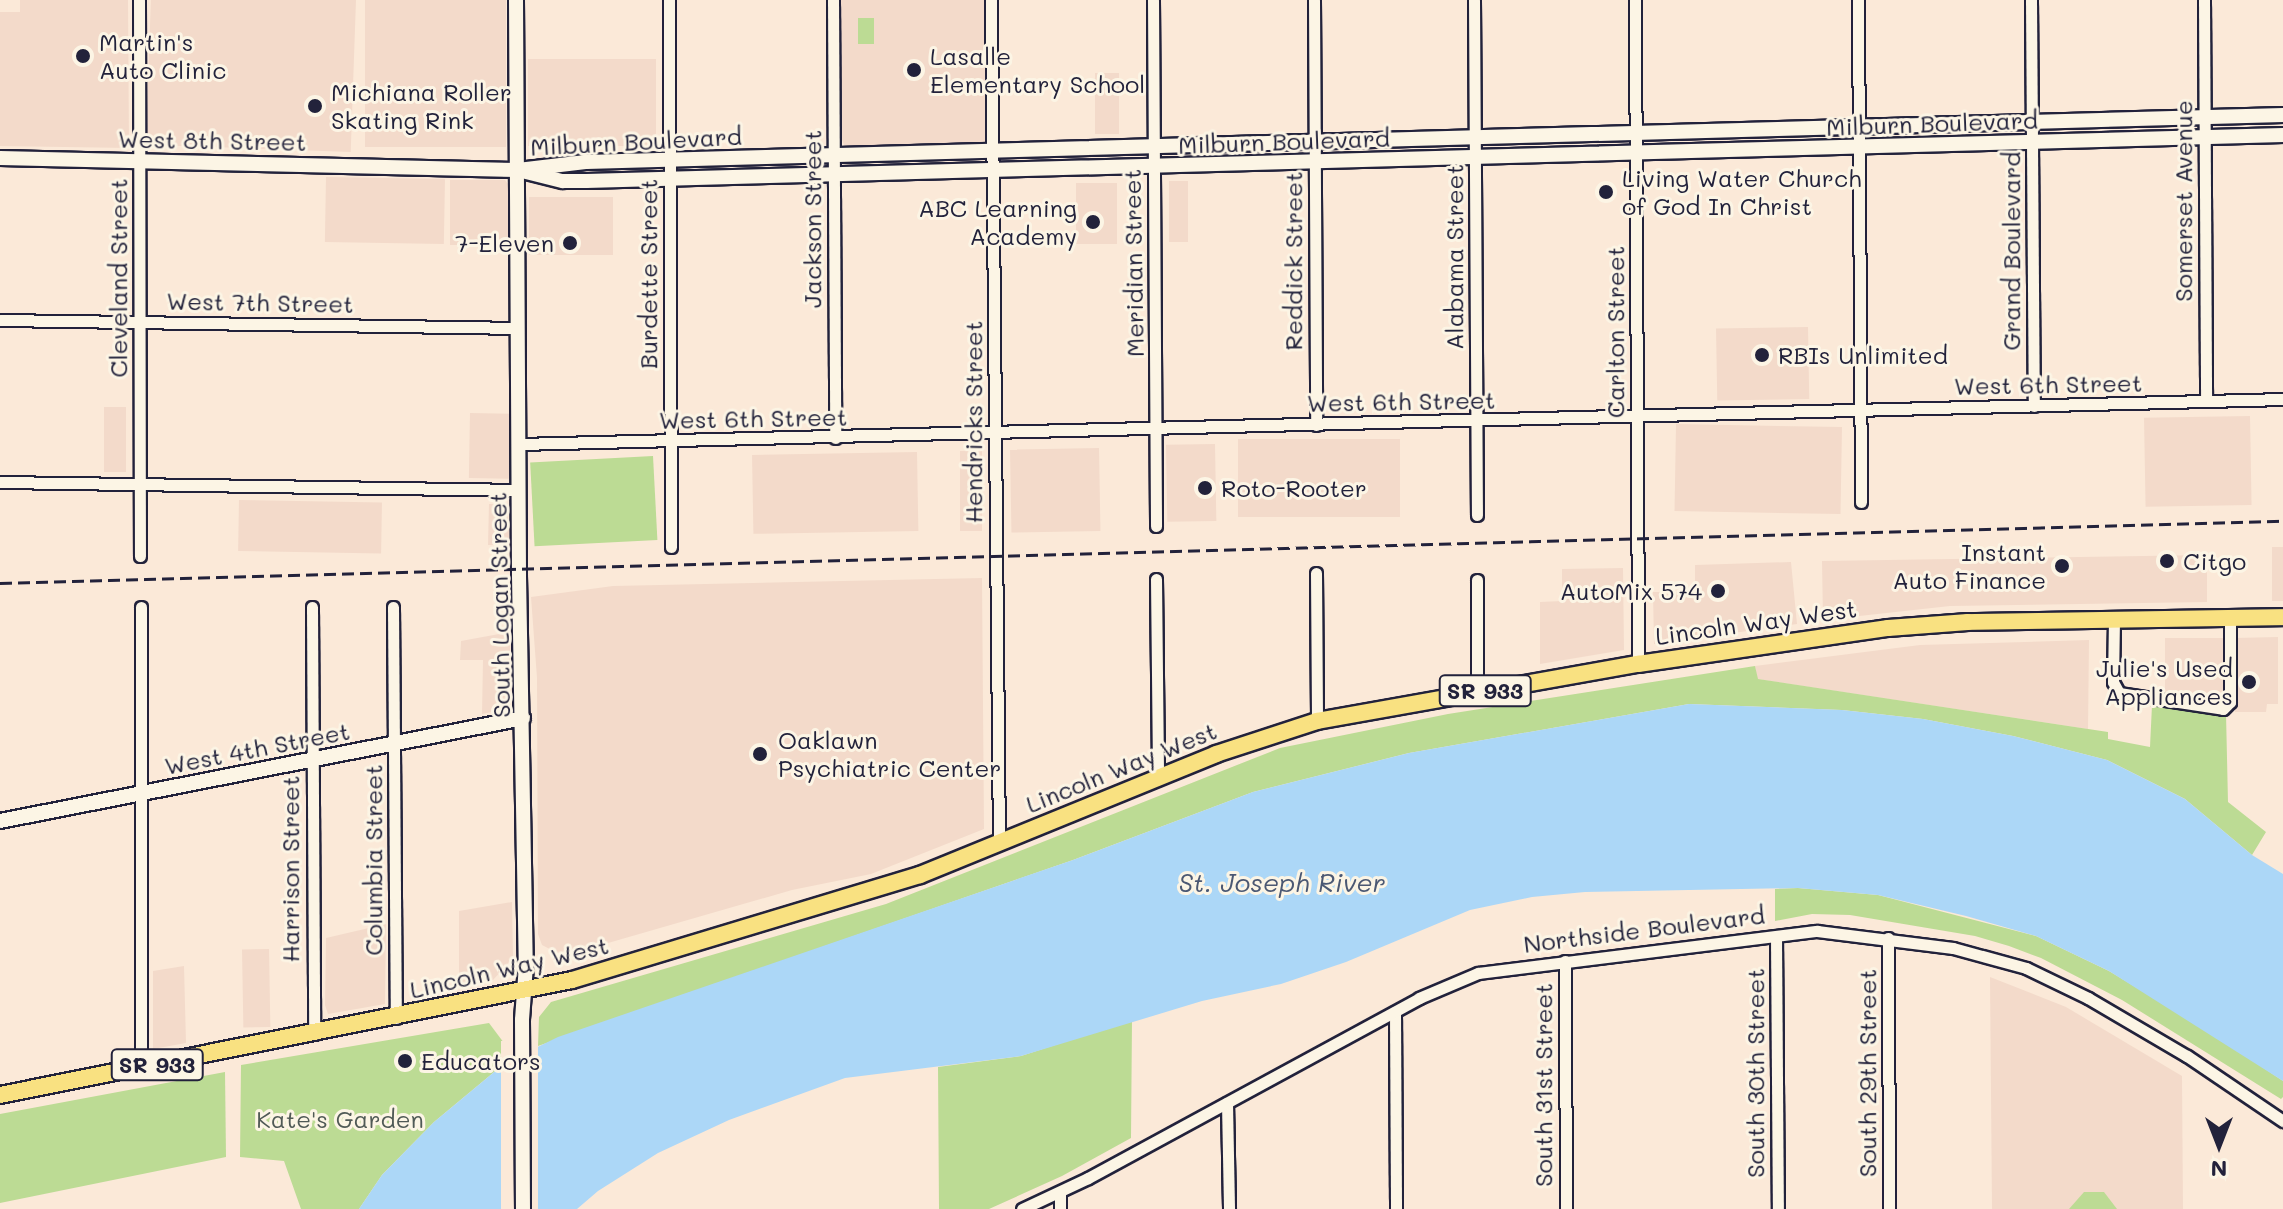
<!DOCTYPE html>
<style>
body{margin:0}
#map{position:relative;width:2283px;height:1209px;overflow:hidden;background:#fbe9d8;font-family:Mali,sans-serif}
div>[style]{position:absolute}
.built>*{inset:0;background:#f3daca;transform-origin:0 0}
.green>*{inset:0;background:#bcdb94;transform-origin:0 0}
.water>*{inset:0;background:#acd7f7}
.pier>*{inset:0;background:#fbe9d8;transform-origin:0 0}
.roads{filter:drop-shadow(2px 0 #22223b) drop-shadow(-2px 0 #22223b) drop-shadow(0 2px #22223b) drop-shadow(0 -2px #22223b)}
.minor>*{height:11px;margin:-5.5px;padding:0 5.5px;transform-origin:5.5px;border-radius:5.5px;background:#fcf5e5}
.tertiary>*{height:14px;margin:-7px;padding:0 7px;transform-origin:7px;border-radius:7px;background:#fcf5e5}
.primary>*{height:16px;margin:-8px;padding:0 8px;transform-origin:8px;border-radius:8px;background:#f9e181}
.rail>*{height:3px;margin-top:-1.5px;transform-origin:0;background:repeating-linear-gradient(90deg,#22223b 0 12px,transparent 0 18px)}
.dots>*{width:22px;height:22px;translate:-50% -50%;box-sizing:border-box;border:4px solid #fcf5e5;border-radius:50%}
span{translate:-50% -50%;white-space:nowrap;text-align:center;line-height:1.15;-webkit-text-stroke:6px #fcf5e5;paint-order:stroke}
.shield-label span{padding:2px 6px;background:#fcf5e5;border:2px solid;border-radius:6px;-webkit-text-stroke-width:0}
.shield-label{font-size:22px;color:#22223b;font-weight:700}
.poi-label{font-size:24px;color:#22223b}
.left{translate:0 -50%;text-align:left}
.right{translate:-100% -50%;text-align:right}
.street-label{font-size:24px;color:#22223b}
.park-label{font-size:24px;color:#505a56}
.water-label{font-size:26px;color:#4b5873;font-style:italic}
.north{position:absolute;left:2179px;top:1105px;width:80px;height:80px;-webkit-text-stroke:6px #fcf5e5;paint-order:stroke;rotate:180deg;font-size:22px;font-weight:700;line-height:32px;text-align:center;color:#22223b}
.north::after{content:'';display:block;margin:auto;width:28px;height:36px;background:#22223b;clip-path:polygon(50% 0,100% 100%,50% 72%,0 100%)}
</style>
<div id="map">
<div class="built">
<i style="clip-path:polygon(20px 0,128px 0,129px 148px,0 146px,0 12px,20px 12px)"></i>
<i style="left:356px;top:0;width:152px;height:205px;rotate:92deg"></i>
<i style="left:365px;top:0;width:141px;height:147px"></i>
<i style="clip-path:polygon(841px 0,986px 0,987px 140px,984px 144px,851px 150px,845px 147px,842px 140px)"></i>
<i style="left:656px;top:59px;width:87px;height:128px;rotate:90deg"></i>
<i style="left:1119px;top:73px;width:61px;height:24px;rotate:90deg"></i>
<i style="left:326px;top:177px;width:119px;height:65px;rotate:1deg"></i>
<i style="clip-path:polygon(450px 180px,505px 180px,508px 184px,509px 245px,450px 245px)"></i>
<i style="left:1169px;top:181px;width:19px;height:61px"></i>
<i style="left:1117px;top:183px;width:61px;height:41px;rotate:90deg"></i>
<i style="left:613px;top:197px;width:58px;height:84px;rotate:90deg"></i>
<i style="left:1808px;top:327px;width:72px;height:92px;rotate:89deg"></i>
<i style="left:104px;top:407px;width:22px;height:65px"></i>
<i style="left:470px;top:413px;width:40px;height:65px;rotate:1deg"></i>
<i style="left:2250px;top:416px;width:89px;height:106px;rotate:89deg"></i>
<i style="left:1842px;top:427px;width:87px;height:166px;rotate:91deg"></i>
<i style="left:1400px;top:439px;width:78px;height:162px;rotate:90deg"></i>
<i style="left:1215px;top:444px;width:77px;height:49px;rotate:89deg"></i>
<i style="left:1099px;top:448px;width:83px;height:89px;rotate:89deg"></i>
<i style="left:960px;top:451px;width:22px;height:80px"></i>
<i style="left:917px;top:452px;width:79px;height:165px;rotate:89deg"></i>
<i style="left:239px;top:500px;width:143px;height:51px;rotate:1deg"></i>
<i style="clip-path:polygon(489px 504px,507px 504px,510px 545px,488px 545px)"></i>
<i style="left:2272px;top:547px;width:11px;height:54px"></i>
<i style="clip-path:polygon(2207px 555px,2207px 602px,1950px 606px,1823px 620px,1822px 561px)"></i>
<i style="clip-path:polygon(1791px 562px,1797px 624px,1654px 644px,1653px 592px,1695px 592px,1695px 565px)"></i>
<i style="clip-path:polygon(1623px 568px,1624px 650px,1540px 664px,1540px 602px,1562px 601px,1562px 569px)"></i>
<i style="clip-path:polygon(982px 578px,984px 829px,871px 874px,792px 890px,563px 956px,542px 945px,538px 934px,537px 678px,531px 597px,613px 586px)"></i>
<i style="clip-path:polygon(510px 632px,511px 708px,482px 714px,483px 660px,460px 660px,461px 641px)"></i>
<i style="clip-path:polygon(2278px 637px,2278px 704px,2267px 704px,2266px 712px,2235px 712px,2235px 638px)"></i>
<i style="clip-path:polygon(2165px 638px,2225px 638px,2226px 702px,2222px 706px,2165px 697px)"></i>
<i style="clip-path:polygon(2089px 640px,2088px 729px,1757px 679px,1755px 666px,1920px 645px)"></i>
<i style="clip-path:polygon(512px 902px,513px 958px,493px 980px,459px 988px,459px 911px)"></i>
<i style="clip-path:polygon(386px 924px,385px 1004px,328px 1014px,325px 1005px,326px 938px)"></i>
<i style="left:269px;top:949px;width:78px;height:27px;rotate:89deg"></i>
<i style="clip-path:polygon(184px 966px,186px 1043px,153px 1049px,153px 971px)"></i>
<i style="clip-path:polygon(1990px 977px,2066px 1007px,2182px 1076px,2183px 1209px,1992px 1209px)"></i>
</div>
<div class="green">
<i style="left:874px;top:18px;width:26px;height:16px;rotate:90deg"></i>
<i style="left:653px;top:456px;width:84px;height:123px;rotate:87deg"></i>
<i style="clip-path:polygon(1755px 666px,1758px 679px,2108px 732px,2108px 739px,2150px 747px,2152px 705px,2216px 715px,2226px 713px,2228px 802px,2266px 832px,2252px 855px,2185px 799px,2107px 760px,2013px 736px,1923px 719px,1842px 710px,1689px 704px,1409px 753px,1253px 792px,1073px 860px,538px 1046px,539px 1017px,551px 1002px,886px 904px,1280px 748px,1448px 714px)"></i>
<i style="clip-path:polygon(1798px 888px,1878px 895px,2036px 936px,2109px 971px,2210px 1032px,2283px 1081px,2283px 1097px,2281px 1099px,2122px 1000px,2041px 958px,2009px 946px,1975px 936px,1850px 915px,1812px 914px,1775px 921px,1775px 889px)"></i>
<i style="clip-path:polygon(1132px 1020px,1131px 1138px,1062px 1176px,989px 1209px,939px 1209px,938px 1067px,1021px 1056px)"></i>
<i style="clip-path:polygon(489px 1023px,504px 1043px,505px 1063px,434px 1122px,382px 1175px,359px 1209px,301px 1209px,284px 1161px,240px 1157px,241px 1065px)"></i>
<i style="clip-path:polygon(225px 1072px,226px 1157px,0 1203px,0 1114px)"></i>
<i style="clip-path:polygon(2084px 1192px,2104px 1192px,2117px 1209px,2069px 1209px)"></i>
</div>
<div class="water">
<i style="clip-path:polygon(1689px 704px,1842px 710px,1923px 719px,2013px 736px,2107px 760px,2185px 799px,2252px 855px,2283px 874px,2283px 1081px,2109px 971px,2036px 936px,1966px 916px,1878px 895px,1798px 888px,1585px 892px,1532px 897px,1470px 910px,1346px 962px,1281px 984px,1202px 1001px,1021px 1056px,845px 1078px,729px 1120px,658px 1153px,598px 1191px,577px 1209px,359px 1209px,382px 1175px,434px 1122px,505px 1063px,558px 1037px,1073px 860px,1253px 792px,1409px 753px)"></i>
</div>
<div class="pier">
<i style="left:538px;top:1041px;width:168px;height:37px;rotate:90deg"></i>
</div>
<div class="roads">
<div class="minor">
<i style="left:139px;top:0;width:556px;rotate:89.9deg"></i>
<i style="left:669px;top:0;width:547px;rotate:89.79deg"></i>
<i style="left:833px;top:0;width:438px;rotate:89.7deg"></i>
<i style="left:991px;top:0;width:843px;rotate:89.46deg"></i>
<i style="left:1153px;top:0;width:526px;rotate:89.67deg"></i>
<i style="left:1314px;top:0;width:425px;rotate:89.7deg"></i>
<i style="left:1474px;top:0;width:515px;rotate:89.67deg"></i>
<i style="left:1635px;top:0;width:664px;rotate:89.74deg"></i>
<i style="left:1858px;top:0;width:502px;rotate:89.66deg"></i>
<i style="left:2031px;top:0;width:406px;rotate:89.6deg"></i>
<i style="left:2204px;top:0;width:401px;rotate:89.7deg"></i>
<i style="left:0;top:320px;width:518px;rotate:0.88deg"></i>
<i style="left:519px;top:444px;width:1765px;rotate:-1.46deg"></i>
<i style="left:0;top:482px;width:519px;rotate:0.88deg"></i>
<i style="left:1316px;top:573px;width:148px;rotate:89.6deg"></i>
<i style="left:1156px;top:579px;width:200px;rotate:89.4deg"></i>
<i style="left:1477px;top:580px;width:112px;rotate:90deg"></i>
<i style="left:141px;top:607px;width:461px;rotate:90deg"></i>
<i style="left:312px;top:607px;width:427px;rotate:89.7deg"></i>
<i style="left:393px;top:607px;width:411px;rotate:89.6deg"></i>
<i style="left:2114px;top:619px;width:63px;rotate:90.9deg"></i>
<i style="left:2113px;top:682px;width:13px;rotate:61deg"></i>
<i style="left:2119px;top:693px;width:105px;rotate:8.7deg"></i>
<i style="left:2223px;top:709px;width:10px;rotate:-45deg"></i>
<i style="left:2230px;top:702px;width:84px;rotate:-90deg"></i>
<i style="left:1776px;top:937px;width:272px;rotate:89.6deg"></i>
<i style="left:1888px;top:938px;width:271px;rotate:89.8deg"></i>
<i style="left:1565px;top:961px;width:248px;rotate:89.8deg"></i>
<i style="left:1395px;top:1012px;width:197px;rotate:89.7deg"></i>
<i style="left:1227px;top:1103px;width:106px;rotate:88.9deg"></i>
<i style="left:1060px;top:1192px;width:17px;rotate:90deg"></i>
<i style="left:1022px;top:1209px;width:73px;rotate:-25.2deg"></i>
<i style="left:1088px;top:1178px;width:377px;rotate:-28.5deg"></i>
<i style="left:1419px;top:998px;width:64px;rotate:-23deg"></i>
<i style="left:1478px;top:973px;width:342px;rotate:-7.1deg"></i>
<i style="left:1817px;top:931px;width:137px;rotate:7.1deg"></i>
<i style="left:1953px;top:948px;width:76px;rotate:15.3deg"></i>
<i style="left:2026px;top:968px;width:69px;rotate:25.8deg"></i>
<i style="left:2088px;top:998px;width:115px;rotate:30.4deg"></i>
<i style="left:2187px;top:1056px;width:116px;rotate:34.1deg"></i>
</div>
<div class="tertiary">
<i style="left:516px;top:0;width:576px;rotate:89.7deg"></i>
<i style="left:519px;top:576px;width:389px;rotate:89deg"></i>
<i style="left:526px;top:965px;width:55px;rotate:94.2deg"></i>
<i style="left:522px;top:1020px;width:189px;rotate:89.7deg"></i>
<i style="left:0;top:158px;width:518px;rotate:1.33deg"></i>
<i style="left:518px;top:170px;width:68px;rotate:-6.7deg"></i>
<i style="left:586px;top:162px;width:1698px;rotate:-1.59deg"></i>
<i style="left:526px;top:172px;width:38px;rotate:14deg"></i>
<i style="left:563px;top:181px;width:23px"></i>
<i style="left:586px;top:181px;width:1698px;rotate:-1.55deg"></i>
<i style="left:0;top:821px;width:533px;rotate:-11.14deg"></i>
</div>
<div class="primary">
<i style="left:0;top:1095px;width:583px;rotate:-11.37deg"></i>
<i style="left:572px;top:980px;width:363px;rotate:-16.8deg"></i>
<i style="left:920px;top:875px;width:320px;rotate:-22.2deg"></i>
<i style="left:1216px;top:754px;width:106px;rotate:-18.1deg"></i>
<i style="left:1317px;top:721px;width:326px;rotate:-10.1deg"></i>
<i style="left:1638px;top:664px;width:253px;rotate:-8.2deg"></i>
<i style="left:1888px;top:628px;width:80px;rotate:-4.3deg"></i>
<i style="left:1968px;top:622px;width:315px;rotate:-0.9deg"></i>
</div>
</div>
<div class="rail">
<i style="left:0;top:583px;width:2284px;rotate:-1.56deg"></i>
</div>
<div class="dots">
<i style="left:83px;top:56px;background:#22223b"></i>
<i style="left:914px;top:70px;background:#22223b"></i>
<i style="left:315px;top:106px;background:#22223b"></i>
<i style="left:1606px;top:192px;background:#22223b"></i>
<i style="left:1093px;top:222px;background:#22223b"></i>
<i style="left:570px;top:243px;background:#22223b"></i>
<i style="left:1762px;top:355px;background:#22223b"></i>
<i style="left:1205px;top:488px;background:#22223b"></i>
<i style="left:2167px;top:561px;background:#22223b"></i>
<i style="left:2062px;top:566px;background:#22223b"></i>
<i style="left:1718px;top:591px;background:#22223b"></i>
<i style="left:2249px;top:682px;background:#22223b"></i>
<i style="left:760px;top:754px;background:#22223b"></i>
<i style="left:405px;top:1061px;background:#22223b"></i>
</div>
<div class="shield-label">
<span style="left:1485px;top:691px">SR 933</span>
<span style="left:157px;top:1065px">SR 933</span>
</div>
<div class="poi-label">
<span class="left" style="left:99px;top:56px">Martin's<br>Auto Clinic</span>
<span class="left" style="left:930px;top:70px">Lasalle<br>Elementary School</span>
<span class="left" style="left:331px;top:106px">Michiana Roller<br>Skating Rink</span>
<span class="left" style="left:1622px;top:192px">Living Water Church<br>of God In Christ</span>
<span class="right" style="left:1077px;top:222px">ABC Learning<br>Academy</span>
<span class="right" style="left:554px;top:243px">7-Eleven</span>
<span class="left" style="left:1778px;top:355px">RBIs Unlimited</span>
<span class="left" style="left:1221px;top:488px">Roto-Rooter</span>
<span class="right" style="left:2046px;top:566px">Instant<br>Auto Finance</span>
<span class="left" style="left:2183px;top:561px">Citgo</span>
<span class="right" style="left:1702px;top:591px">AutoMix 574</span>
<span class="right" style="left:2233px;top:682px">Julie's Used<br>Appliances</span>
<span class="left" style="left:778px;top:754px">Oaklawn<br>Psychiatric Center</span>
<span class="left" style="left:421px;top:1061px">Educators</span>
</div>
<div class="street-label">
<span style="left:1932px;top:123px;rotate:-2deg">Milburn Boulevard</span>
<span style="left:212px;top:140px;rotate:1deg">West 8th Street</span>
<span style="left:636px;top:141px;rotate:-3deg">Milburn Boulevard</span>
<span style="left:1284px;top:141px;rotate:-2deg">Milburn Boulevard</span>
<span style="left:2183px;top:201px;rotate:-90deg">Somerset Avenue</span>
<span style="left:812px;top:219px;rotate:-90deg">Jackson Street</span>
<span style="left:2011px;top:251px;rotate:-90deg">Grand Boulevard</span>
<span style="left:1454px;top:257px;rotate:-90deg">Alabama Street</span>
<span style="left:1293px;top:261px;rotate:-90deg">Reddick Street</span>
<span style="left:1133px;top:263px;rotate:-91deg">Meridian Street</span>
<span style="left:648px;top:274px;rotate:-90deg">Burdette Street</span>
<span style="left:118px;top:278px;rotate:-90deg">Cleveland Street</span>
<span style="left:260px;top:302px;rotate:1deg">West 7th Street</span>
<span style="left:1615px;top:332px;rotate:-90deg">Carlton Street</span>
<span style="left:2048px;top:384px;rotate:-1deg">West 6th Street</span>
<span style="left:1401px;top:401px;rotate:-1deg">West 6th Street</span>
<span style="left:753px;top:418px;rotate:-1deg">West 6th Street</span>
<span style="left:973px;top:422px;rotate:-90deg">Hendricks Street</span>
<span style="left:499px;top:605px;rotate:-91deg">South Logan Street</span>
<span style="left:1756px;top:622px;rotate:-8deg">Lincoln Way West</span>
<span style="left:257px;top:748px;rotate:-11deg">West 4th Street</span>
<span style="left:1121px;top:767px;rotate:-22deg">Lincoln Way West</span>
<span style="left:373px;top:860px;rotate:-90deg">Columbia Street</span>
<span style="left:290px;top:869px;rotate:-90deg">Harrison Street</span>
<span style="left:1644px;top:929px;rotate:-7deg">Northside Boulevard</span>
<span style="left:509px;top:967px;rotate:-13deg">Lincoln Way West</span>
<span style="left:1755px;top:1073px;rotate:-90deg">South 30th Street</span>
<span style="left:1867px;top:1073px;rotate:-90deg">South 29th Street</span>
<span style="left:1543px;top:1085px;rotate:-90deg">South 31st Street</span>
</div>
<div class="park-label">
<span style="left:340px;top:1119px">Kate's Garden</span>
</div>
<div class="water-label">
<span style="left:1282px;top:883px">St. Joseph River</span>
</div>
<div class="north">N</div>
</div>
